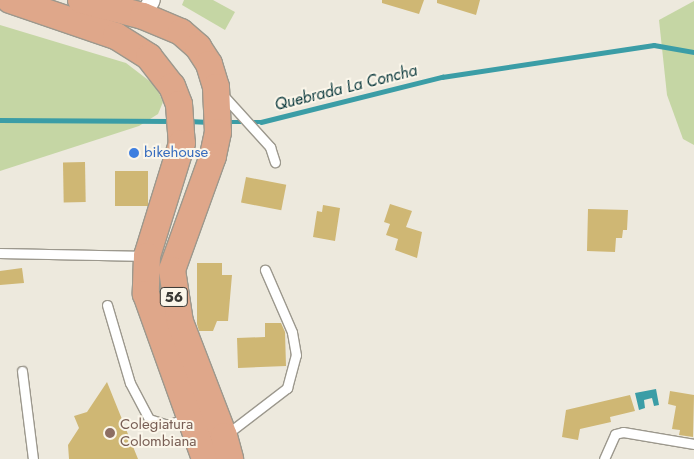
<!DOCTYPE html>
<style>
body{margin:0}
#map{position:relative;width:694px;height:459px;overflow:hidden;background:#ede9dd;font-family:Jost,sans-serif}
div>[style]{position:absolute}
.green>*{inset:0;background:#c5d6a4}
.water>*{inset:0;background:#3b9da6}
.stream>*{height:4.5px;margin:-2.25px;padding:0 2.25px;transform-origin:2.25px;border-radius:2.25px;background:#3b9da6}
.building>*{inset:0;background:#cfb774;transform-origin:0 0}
.roads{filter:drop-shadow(1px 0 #9c988d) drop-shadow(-1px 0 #9c988d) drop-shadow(0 1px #9c988d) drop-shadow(0 -1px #9c988d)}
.service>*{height:9px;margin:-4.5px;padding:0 4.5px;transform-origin:4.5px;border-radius:4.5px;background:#fff}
.minor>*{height:16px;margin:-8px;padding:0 8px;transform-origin:8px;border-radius:8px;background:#fff}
.primary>*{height:26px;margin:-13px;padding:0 13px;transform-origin:13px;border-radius:13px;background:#dfa78a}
.dots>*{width:14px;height:14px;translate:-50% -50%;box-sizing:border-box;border:2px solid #fbf6ea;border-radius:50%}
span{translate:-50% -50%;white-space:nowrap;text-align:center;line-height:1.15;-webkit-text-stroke:4px #fbf6ea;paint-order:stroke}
.shield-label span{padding:1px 4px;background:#fbf6ea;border:1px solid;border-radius:4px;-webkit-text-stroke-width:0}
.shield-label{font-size:14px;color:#393833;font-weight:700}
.shop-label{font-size:15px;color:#366cbe}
.left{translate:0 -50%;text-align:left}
.education-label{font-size:15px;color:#785e54}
.water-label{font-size:16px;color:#07363a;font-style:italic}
</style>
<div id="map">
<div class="green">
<i style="clip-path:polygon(184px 0,213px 0,235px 12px,225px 30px,182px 5px)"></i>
<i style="clip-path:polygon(694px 1px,694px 145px,683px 139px,667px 95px,659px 20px)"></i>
<i style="clip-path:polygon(0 25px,126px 63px,156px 86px,163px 102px,158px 114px,139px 126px,0 171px)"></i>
</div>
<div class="water">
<i style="clip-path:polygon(656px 389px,659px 405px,654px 406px,652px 398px,644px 400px,645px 408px,639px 410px,635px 393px)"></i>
</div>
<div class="stream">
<i style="left:0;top:120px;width:171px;rotate:0.3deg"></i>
<i style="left:189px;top:121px;width:20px;rotate:3deg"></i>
<i style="left:226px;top:122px;width:35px"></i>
<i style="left:261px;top:122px;width:187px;rotate:-14deg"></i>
<i style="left:442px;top:77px;width:214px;rotate:-8.6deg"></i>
<i style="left:654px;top:45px;width:41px;rotate:9.9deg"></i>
</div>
<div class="building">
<i style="clip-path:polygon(382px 0,424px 0,419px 14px,382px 3px)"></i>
<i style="clip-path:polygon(437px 0,480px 0,476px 15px,437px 3px)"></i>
<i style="left:85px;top:162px;width:40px;height:22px;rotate:89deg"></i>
<i style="left:115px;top:171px;width:33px;height:35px"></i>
<i style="left:246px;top:177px;width:41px;height:26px;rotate:11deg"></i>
<i style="clip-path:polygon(390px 204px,412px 211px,406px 227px,422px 232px,417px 258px,395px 250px,398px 239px,386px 235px,390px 224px,384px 222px)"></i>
<i style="clip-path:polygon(323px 205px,340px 208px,335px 241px,313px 237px,317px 211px,322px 212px)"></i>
<i style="clip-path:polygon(588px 209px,628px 210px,627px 230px,623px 230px,622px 238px,616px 238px,615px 252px,587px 251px)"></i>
<i style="clip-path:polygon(197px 263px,222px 263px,222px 275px,232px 275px,228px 321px,217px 321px,213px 331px,199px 331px,197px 324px)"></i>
<i style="clip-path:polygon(22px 268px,24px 283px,0 285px,0 271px)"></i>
<i style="clip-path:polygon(265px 323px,281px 323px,285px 332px,286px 366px,238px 368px,237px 338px,265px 337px)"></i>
<i style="clip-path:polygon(107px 382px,138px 459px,69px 459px,68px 445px,79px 428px,74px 416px,87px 412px)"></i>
<i style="clip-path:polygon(670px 391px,694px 395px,693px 437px,679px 435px,680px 430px,672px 429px,676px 406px,668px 404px)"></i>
<i style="clip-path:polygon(630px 395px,635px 411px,610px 417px,611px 422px,580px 429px,578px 440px,562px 437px,566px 410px)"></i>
</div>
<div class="roads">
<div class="service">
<i style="left:222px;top:94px;width:72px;rotate:47.8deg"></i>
<i style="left:270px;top:147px;width:16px;rotate:72deg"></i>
<i style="left:0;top:253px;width:144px;rotate:1.2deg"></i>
<i style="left:107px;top:305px;width:81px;rotate:73.6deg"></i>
<i style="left:130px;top:383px;width:41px;rotate:62.2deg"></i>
<i style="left:149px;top:419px;width:19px;rotate:18deg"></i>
<i style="left:167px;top:425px;width:21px;rotate:-19deg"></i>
<i style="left:22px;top:371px;width:89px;rotate:82.9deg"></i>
<i style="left:227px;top:434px;width:76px;rotate:-37.5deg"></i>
<i style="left:287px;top:388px;width:34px;rotate:-75deg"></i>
<i style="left:296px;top:355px;width:23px;rotate:-100deg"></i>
<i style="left:292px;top:332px;width:68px;rotate:-113.5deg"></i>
<i style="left:604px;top:459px;width:27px;rotate:-66deg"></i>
<i style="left:615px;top:434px;width:8px;rotate:-14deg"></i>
<i style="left:623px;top:432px;width:72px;rotate:9.6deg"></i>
</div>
<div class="minor">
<i style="left:143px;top:16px;width:18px;rotate:-61deg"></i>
</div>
<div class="primary">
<i style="left:10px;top:0;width:112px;rotate:18.8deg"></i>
<i style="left:116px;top:36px;width:39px;rotate:32deg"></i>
<i style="left:149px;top:57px;width:37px;rotate:52deg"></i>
<i style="left:172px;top:86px;width:19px;rotate:69deg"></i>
<i style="left:179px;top:104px;width:39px;rotate:86deg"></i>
<i style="left:182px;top:143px;width:118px;rotate:107.2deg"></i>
<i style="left:147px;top:256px;width:38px;rotate:92deg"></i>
<i style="left:146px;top:294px;width:175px;rotate:70.3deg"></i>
<i style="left:81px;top:0;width:64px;rotate:14.5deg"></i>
<i style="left:143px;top:16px;width:41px;rotate:22.8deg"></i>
<i style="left:181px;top:32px;width:23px;rotate:41deg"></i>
<i style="left:198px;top:47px;width:20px;rotate:57deg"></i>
<i style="left:209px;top:64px;width:24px;rotate:73deg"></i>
<i style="left:216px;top:87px;width:45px;rotate:87.5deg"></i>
<i style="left:218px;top:132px;width:25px;rotate:102deg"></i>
<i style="left:213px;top:156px;width:121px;rotate:109.8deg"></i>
<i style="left:172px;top:270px;width:53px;rotate:81.3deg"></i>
<i style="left:180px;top:322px;width:122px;rotate:68.9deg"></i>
<i style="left:224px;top:436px;width:24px;rotate:75deg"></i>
</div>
</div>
<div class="dots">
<i style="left:134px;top:153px;background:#3f7fe0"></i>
<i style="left:110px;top:433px;background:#8d6e63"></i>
</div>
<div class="shield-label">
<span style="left:174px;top:297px">56</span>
</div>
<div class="shop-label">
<span class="left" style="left:144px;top:153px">bikehouse</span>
</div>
<div class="education-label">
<span class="left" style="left:120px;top:433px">Colegiatura<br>Colombiana</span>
</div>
<div class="water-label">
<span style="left:346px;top:88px;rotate:-14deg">Quebrada La Concha</span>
</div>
</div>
